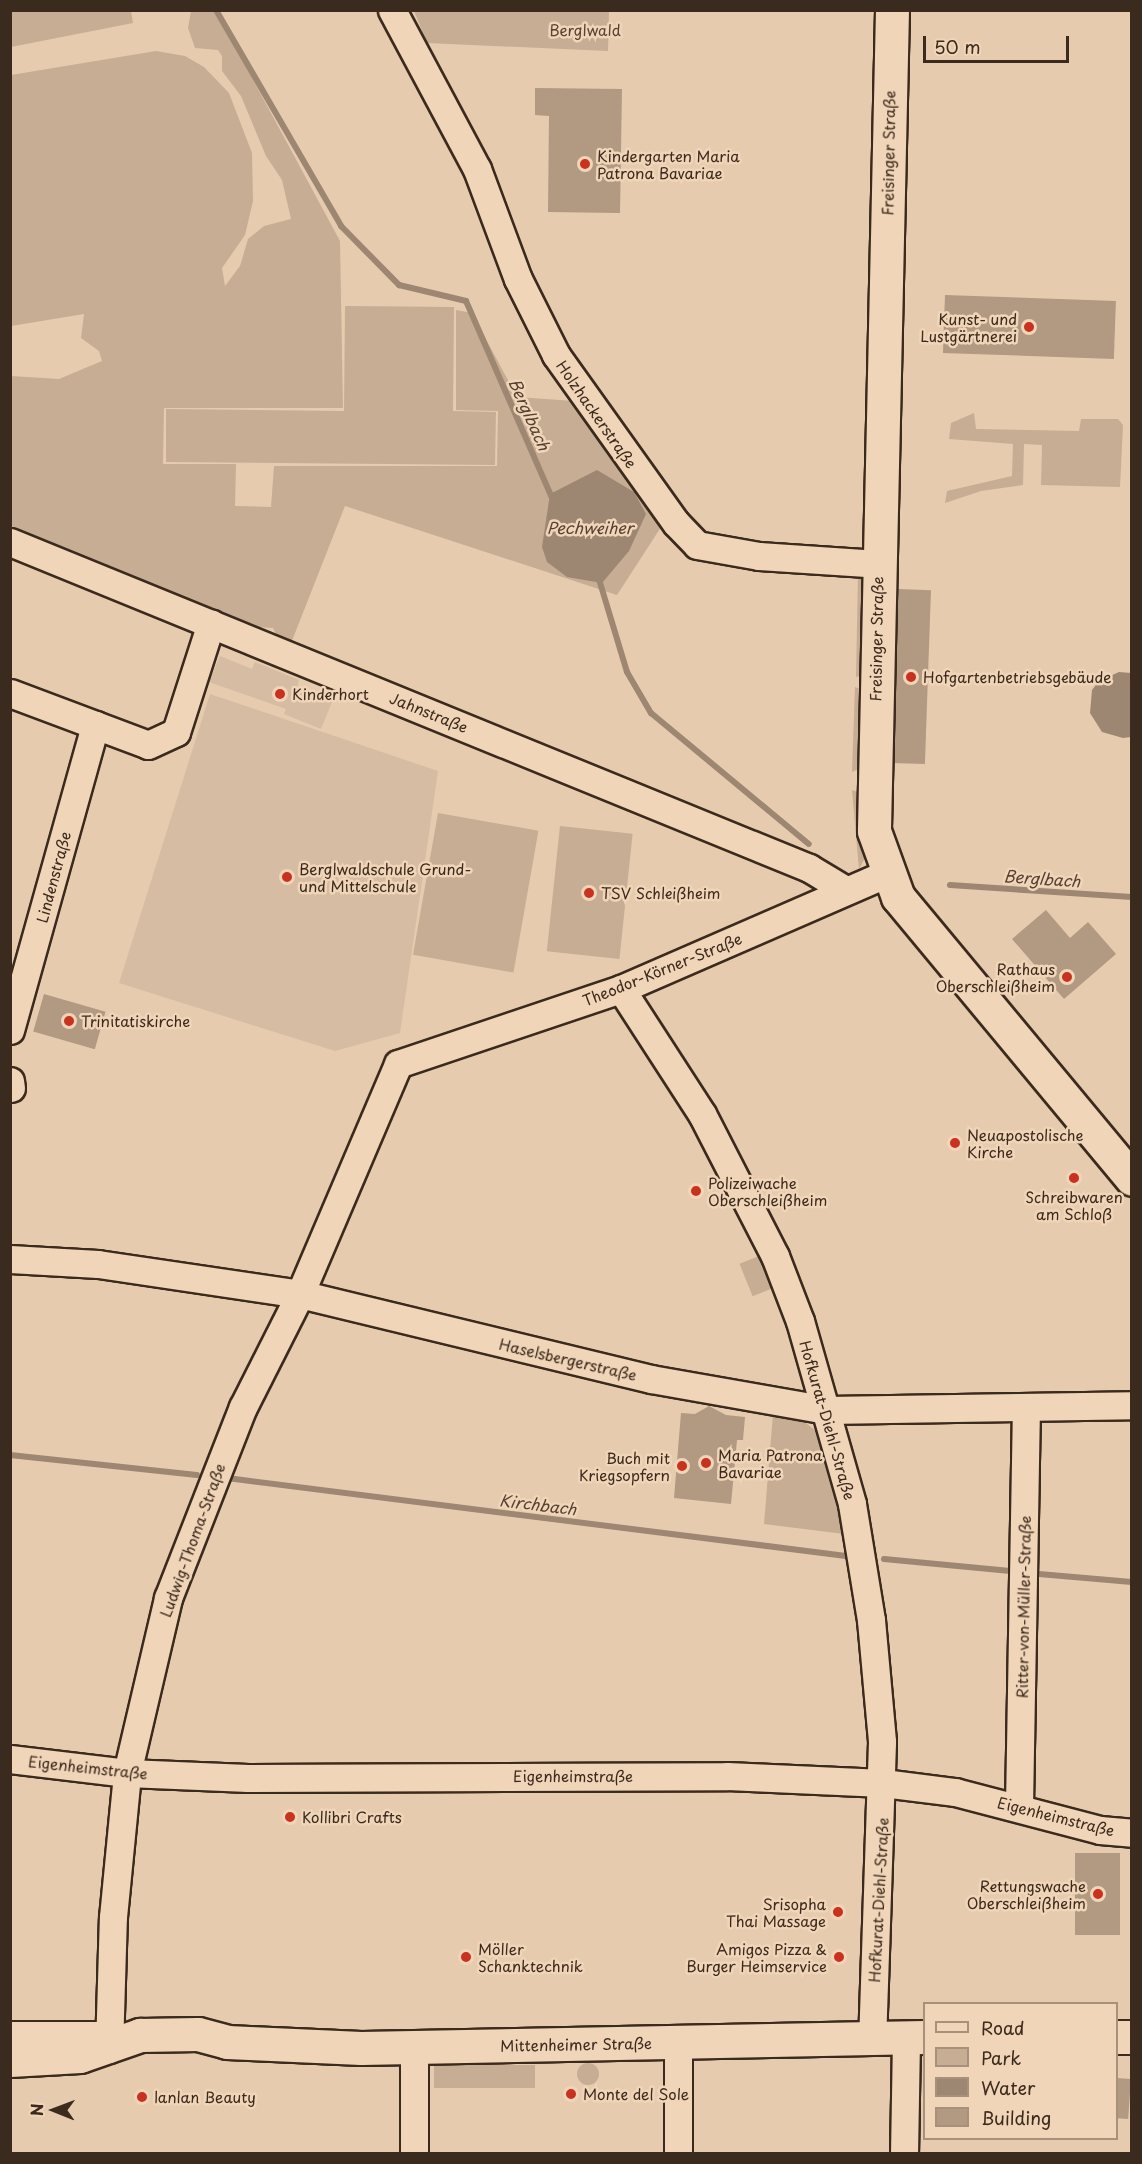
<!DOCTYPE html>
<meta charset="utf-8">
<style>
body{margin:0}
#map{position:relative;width:1142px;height:2164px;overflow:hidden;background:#e6cbaf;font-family:"Playpen Sans",sans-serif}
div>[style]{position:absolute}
.built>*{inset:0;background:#d6bca2}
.green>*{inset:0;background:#c6ad94;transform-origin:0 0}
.round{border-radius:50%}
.water>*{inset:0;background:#9d8772}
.stream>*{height:6px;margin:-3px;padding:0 3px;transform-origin:3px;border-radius:3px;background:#9d8772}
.building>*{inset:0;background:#b19982;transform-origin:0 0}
.roads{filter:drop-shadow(2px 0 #3b2a1e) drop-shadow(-2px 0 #3b2a1e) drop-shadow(0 2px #3b2a1e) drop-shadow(0 -2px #3b2a1e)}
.minor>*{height:27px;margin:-13.5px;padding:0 13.5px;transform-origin:13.5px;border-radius:13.5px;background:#f1d5b8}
.major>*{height:33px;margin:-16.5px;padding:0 16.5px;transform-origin:16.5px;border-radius:16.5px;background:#f1d5b8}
.dots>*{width:16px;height:16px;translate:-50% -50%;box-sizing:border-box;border:3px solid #f1d5b8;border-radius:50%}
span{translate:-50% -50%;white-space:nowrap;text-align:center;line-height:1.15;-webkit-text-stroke:5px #f1d5b8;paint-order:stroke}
.park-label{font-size:15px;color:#574436}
.street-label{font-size:15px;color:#3b2a1e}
.poi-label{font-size:15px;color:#3b2a1e}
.left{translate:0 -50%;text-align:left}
.right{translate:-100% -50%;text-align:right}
.water-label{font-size:16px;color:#544133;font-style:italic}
.frame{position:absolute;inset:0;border:12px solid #3b2a1e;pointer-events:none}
.legend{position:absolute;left:923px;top:2002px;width:195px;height:138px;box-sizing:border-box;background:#f1d5b8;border:2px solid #a8917a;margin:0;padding:8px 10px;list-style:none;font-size:18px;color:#3b2a1e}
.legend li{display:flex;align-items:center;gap:12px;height:30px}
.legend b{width:30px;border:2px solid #a8917a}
.north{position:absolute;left:24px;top:2080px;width:60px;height:60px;-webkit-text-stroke:4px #f1d5b8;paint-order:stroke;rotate:271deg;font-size:16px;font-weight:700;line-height:24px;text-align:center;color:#3b2a1e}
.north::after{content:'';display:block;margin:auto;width:21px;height:27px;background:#3b2a1e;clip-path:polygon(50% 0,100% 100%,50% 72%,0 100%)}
.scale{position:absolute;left:923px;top:36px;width:146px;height:27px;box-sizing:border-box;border:3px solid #3b2a1e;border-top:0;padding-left:8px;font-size:18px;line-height:21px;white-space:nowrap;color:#3b2a1e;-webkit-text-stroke:4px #f1d5b8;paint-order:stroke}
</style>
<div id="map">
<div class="built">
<i style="clip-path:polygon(220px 656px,252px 669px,255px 662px,299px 680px,297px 688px,332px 702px,321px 729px,284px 714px,286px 709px,209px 682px)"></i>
<i style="clip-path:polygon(210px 694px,438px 771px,400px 1033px,335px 1051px,119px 983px)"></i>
</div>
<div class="green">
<i style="clip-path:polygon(11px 10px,131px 11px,133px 23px,11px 47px)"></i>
<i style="clip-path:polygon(191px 11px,216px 11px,340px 241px,343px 408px,164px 408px,163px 464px,236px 464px,235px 506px,271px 507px,274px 466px,497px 466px,498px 411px,456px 410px,456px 310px,472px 313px,517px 397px,588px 402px,665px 521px,617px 595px,345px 506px,286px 656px,273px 628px,257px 627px,11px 526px,11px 376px,59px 379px,102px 361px,99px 351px,81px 338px,84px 314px,11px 326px,11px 75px,156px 51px,185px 56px,204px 67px,229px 93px,252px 153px,253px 201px,245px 235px,222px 268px,225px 286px,240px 266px,248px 239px,264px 226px,291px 219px,282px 180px,266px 156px,241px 96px,222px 71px,222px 56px,218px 50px,195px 48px,188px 28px)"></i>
<i style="clip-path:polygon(414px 11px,609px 11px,608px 51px,427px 43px)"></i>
<i style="clip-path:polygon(345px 306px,454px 307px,453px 411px,496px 412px,495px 465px,166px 462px,166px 409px,344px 411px)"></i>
<i style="clip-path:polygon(974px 413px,976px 429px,1079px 431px,1081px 419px,1118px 419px,1123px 425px,1120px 487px,1041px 485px,1042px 445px,1024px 444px,1023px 485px,981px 491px,945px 503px,947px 491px,1012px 476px,1013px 444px,949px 439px,951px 423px)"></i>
<i style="clip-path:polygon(858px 575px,866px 579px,863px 675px,856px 677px)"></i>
<i style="clip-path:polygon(855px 687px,863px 690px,859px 769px,852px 772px)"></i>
<i style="clip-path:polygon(852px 790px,861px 793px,865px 858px,859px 869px)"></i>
<i style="left:438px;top:813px;width:102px;height:144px;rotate:10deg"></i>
<i style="left:560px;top:826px;width:73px;height:126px;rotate:6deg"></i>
<i style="left:759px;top:1256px;width:35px;height:21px;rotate:68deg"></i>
<i style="clip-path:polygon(773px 1414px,802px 1420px,816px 1431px,844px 1534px,764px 1524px)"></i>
<i class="round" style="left:577px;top:2063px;width:22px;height:22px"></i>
<i style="left:434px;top:2065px;width:101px;height:23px"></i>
</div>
<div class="water">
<i style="clip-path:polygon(597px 470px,634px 492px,646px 514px,629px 551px,602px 583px,567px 577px,547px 562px,542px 547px,550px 494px)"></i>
<i style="clip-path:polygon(1119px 672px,1131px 673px,1131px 737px,1123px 738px,1102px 732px,1090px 713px,1092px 690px,1099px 681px)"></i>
</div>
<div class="stream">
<i style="left:216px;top:10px;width:250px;rotate:59.9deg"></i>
<i style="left:341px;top:226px;width:83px;rotate:45.5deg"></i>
<i style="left:399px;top:285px;width:69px;rotate:13.4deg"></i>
<i style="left:466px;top:301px;width:217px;rotate:66.4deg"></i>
<i style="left:598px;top:576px;width:100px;rotate:73.2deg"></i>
<i style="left:627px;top:672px;width:48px;rotate:59.7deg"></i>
<i style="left:651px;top:713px;width:205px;rotate:39.7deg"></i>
<i style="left:950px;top:885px;width:182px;rotate:3.8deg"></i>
<i style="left:10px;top:1455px;width:188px;rotate:6.1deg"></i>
<i style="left:227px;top:1478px;width:624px;rotate:7.18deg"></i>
<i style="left:884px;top:1559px;width:127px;rotate:5.4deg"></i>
<i style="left:1039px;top:1574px;width:93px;rotate:4.9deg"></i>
</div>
<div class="building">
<i style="clip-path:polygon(535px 88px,622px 89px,620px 213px,548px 212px,549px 116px,535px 115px)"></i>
<i style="left:945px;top:295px;width:171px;height:58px;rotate:2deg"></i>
<i style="left:898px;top:589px;width:33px;height:174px;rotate:2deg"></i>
<i style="clip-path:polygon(1046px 910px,1070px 938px,1088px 922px,1116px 954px,1064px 999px,1012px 939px)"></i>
<i style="left:44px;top:994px;width:64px;height:39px;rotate:16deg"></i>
<i style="clip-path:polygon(709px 1406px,726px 1415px,745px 1417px,743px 1440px,737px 1440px,731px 1504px,674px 1498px,681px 1413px,695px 1414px)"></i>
<i style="left:1075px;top:1853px;width:45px;height:82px"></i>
<i style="left:1116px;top:2078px;width:15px;height:40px;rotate:4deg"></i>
</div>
<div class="roads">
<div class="minor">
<i style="left:392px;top:10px;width:180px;rotate:61.9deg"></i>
<i style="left:477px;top:169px;width:117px;rotate:69.6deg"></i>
<i style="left:518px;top:279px;width:85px;rotate:63.4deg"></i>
<i style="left:556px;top:355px;width:206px;rotate:54.5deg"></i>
<i style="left:676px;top:523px;width:30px;rotate:46deg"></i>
<i style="left:697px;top:545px;width:63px;rotate:10.1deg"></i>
<i style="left:759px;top:556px;width:119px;rotate:3.8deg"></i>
<i style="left:10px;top:542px;width:863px;rotate:22.2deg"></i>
<i style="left:809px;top:868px;width:41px;rotate:31deg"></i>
<i style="left:10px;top:693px;width:147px;rotate:20.6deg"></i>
<i style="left:148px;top:745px;width:31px;rotate:-25deg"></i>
<i style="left:176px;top:732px;width:114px;rotate:-72.2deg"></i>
<i style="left:621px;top:989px;width:149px;rotate:57.1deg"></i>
<i style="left:702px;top:1114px;width:160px;rotate:62.8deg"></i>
<i style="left:775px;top:1256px;width:70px;rotate:69deg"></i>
<i style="left:800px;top:1321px;width:190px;rotate:74.1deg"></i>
<i style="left:852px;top:1504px;width:118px;rotate:80.7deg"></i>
<i style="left:871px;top:1620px;width:122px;rotate:84.8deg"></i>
<i style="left:882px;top:1742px;width:297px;rotate:91.9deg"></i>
<i style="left:10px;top:1030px;width:317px;rotate:-74.4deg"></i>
<i style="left:10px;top:1081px;width:7px;rotate:82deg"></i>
<i style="left:10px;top:1259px;width:88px;rotate:3.3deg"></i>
<i style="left:98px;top:1264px;width:204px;rotate:8.4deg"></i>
<i style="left:300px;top:1294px;width:361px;rotate:13.6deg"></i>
<i style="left:651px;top:1379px;width:178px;rotate:10deg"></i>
<i style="left:826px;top:1410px;width:306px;rotate:-0.9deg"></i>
<i style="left:10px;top:1759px;width:118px;rotate:6.8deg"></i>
<i style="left:127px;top:1773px;width:121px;rotate:2.4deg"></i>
<i style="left:248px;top:1778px;width:479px;rotate:-0.2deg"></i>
<i style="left:727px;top:1776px;width:156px;rotate:2.6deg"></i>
<i style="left:883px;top:1783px;width:73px;rotate:7.1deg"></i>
<i style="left:955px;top:1792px;width:150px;rotate:14.7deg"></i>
<i style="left:1100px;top:1830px;width:32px;rotate:5deg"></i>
<i style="left:1019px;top:1806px;width:398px;rotate:-89deg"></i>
<i style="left:10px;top:2035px;width:96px"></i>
<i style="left:678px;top:2043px;width:111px;rotate:90deg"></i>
<i style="left:109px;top:2049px;width:132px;rotate:-88.3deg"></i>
<i style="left:113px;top:1917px;width:145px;rotate:-84.4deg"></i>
<i style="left:127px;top:1773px;width:180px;rotate:-76.8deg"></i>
<i style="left:168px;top:1598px;width:205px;rotate:-68.6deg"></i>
<i style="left:243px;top:1407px;width:127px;rotate:-63.2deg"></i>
<i style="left:300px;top:1294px;width:250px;rotate:-66.9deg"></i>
<i style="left:398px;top:1064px;width:235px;rotate:-18.6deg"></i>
<i style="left:621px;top:989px;width:289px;rotate:-23.5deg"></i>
<i style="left:414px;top:2154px;width:108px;rotate:-90deg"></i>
<i style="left:904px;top:2154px;width:117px;rotate:-89deg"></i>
</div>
<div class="major">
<i style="left:892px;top:10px;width:821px;rotate:91.26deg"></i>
<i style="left:874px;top:831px;width:70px;rotate:70deg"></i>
<i style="left:898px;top:897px;width:366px;rotate:50.3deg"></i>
<i style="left:1116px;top:2037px;width:16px"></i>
<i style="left:10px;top:2060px;width:70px;rotate:-3.3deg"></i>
<i style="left:80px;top:2056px;width:64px;rotate:-19.3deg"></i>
<i style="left:140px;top:2035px;width:58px;rotate:-1deg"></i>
<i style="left:198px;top:2034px;width:30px;rotate:15deg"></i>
<i style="left:227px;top:2042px;width:134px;rotate:2.6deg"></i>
<i style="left:361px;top:2048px;width:563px;rotate:-1.12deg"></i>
</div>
</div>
<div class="dots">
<i style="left:585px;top:164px;background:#c8321e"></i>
<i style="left:1029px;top:327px;background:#c8321e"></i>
<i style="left:911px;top:677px;background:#c8321e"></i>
<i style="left:280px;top:694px;background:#c8321e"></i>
<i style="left:287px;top:877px;background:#c8321e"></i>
<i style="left:589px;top:893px;background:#c8321e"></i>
<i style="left:1067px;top:977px;background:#c8321e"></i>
<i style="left:69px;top:1021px;background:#c8321e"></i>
<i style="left:955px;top:1143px;background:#c8321e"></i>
<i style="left:1074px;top:1178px;background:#c8321e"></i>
<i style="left:696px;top:1191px;background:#c8321e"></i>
<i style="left:706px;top:1463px;background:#c8321e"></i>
<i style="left:682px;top:1466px;background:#c8321e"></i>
<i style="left:290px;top:1817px;background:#c8321e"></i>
<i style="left:1098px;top:1894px;background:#c8321e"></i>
<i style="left:838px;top:1912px;background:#c8321e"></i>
<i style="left:466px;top:1957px;background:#c8321e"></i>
<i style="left:839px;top:1957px;background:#c8321e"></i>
<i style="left:571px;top:2094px;background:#c8321e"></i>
<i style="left:142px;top:2097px;background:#c8321e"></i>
</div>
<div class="park-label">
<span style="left:585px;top:30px">Berglwald</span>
</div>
<div class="street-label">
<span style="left:888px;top:153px;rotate:-89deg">Freisinger Straße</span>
<span style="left:597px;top:414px;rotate:55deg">Holzhackerstraße</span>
<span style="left:876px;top:639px;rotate:-89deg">Freisinger Straße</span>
<span style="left:429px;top:712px;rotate:22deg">Jahnstraße</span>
<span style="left:53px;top:877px;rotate:-75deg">Lindenstraße</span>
<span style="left:662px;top:969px;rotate:-22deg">Theodor-Körner-Straße</span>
<span style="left:568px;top:1359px;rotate:13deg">Haselsbergerstraße</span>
<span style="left:828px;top:1420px;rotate:74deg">Hofkurat-Diehl-Straße</span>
<span style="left:192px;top:1540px;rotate:-70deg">Ludwig-Thoma-Straße</span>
<span style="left:1023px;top:1607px;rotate:-89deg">Ritter-von-Müller-Straße</span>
<span style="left:88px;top:1767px;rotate:6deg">Eigenheimstraße</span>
<span style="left:573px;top:1776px">Eigenheimstraße</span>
<span style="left:1056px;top:1816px;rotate:14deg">Eigenheimstraße</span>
<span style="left:878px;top:1900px;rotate:-87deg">Hofkurat-Diehl-Straße</span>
<span style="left:576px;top:2044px;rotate:-1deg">Mittenheimer Straße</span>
</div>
<div class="poi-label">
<span class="left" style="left:597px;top:164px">Kindergarten Maria<br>Patrona Bavariae</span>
<span class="right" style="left:1017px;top:327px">Kunst- und<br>Lustgärtnerei</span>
<span class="left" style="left:923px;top:677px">Hofgartenbetriebsgebäude</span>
<span class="left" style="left:292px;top:694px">Kinderhort</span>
<span class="left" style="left:299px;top:877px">Berglwaldschule Grund-<br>und Mittelschule</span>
<span class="left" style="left:601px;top:893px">TSV Schleißheim</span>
<span class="right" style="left:1055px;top:977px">Rathaus<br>Oberschleißheim</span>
<span class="left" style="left:81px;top:1021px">Trinitatiskirche</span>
<span class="left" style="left:967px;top:1143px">Neuapostolische<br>Kirche</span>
<span class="left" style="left:708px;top:1191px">Polizeiwache<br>Oberschleißheim</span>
<span style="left:1074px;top:1205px">Schreibwaren<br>am Schloß</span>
<span class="left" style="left:718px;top:1463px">Maria Patrona<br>Bavariae</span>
<span class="right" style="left:670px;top:1466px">Buch mit<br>Kriegsopfern</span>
<span class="left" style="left:302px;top:1817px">Kollibri Crafts</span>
<span class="right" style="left:1086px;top:1894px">Rettungswache<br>Oberschleißheim</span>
<span class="right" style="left:826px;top:1912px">Srisopha<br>Thai Massage</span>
<span class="left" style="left:478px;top:1957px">Möller<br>Schanktechnik</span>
<span class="right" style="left:827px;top:1957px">Amigos Pizza &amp;<br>Burger Heimservice</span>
<span class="left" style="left:583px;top:2094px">Monte del Sole</span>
<span class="left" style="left:154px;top:2097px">lanlan Beauty</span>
</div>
<div class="water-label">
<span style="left:530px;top:414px;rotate:66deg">Berglbach</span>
<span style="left:590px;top:527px">Pechweiher</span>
<span style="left:1042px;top:878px;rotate:4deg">Berglbach</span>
<span style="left:538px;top:1504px;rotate:7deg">Kirchbach</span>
</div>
<div class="frame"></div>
<ul class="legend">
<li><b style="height:8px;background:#f1d5b8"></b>Road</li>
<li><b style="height:16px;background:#c6ad94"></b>Park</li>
<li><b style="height:16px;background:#9d8772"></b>Water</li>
<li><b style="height:16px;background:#b19982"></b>Building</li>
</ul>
<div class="north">N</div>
<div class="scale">50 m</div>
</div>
